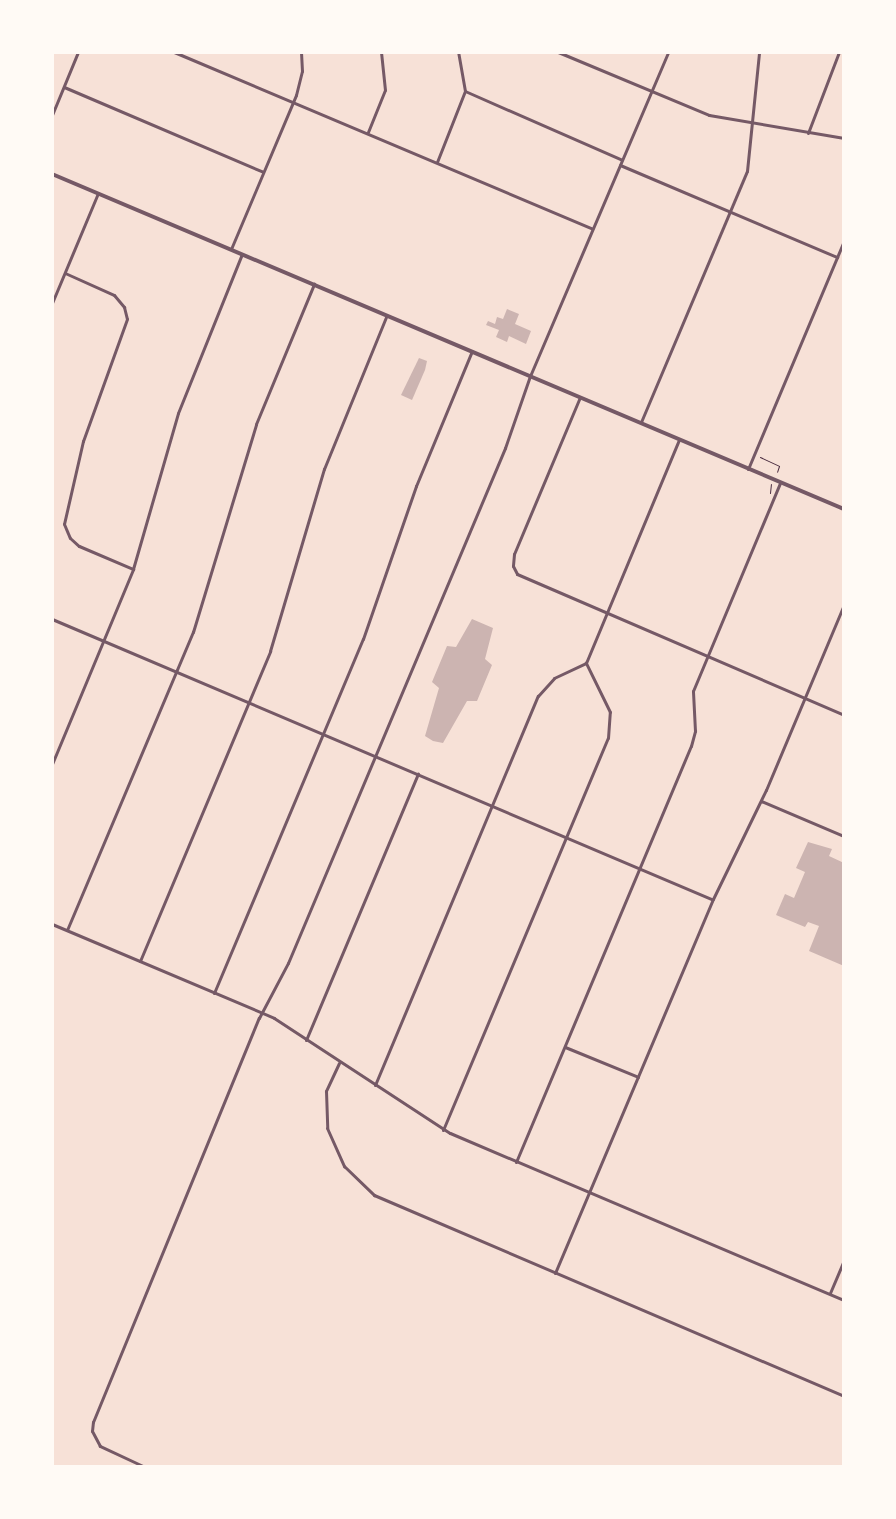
<!DOCTYPE html>
<style>
body{margin:0}
#map{position:relative;width:896px;height:1519px;overflow:hidden;background:#f7e1d7;font-family:Raleway,sans-serif}
div>[style]{position:absolute}
.building>*{inset:0;background:#ccb4b1}
.path>*{height:1px;margin:-0.5px;padding:0 0.5px;transform-origin:0.5px;border-radius:0.5px;background:#4a2c40}
.minor>*{height:3px;margin:-1.5px;padding:0 1.5px;transform-origin:1.5px;border-radius:1.5px;background:#755966}
.tertiary>*{height:4px;margin:-2px;padding:0 2px;transform-origin:2px;border-radius:2px;background:#755966}
span{translate:-50% -50%;white-space:nowrap;text-align:center;line-height:1.15;-webkit-text-stroke:8px #fffaf5;paint-order:stroke}
.frame{position:absolute;inset:0;border:54px solid #fffaf5;pointer-events:none}
</style>
<div id="map">
<div class="building">
<i style="clip-path:polygon(507px 309px,519px 314px,515px 324px,531px 331px,526px 344px,509px 336px,507px 342px,496px 337px,499px 330px,486px 325px,488px 321px,495px 324px,497px 317px,503px 319px)"></i>
<i style="clip-path:polygon(419px 358px,427px 361px,425px 370px,412px 400px,401px 395px)"></i>
<i style="clip-path:polygon(472px 619px,493px 628px,485px 659px,492px 665px,477px 701px,467px 701px,443px 743px,433px 741px,425px 736px,439px 688px,432px 682px,447px 646px,456px 647px)"></i>
<i style="clip-path:polygon(808px 842px,832px 849px,829px 856px,844px 863px,844px 966px,809px 951px,819px 926px,808px 922px,805px 927px,776px 915px,785px 894px,794px 898px,805px 872px,796px 868px)"></i>
</div>
<div class="path">
<i style="left:760px;top:457px;width:21px;rotate:25deg"></i>
<i style="left:779px;top:466px;width:6px;rotate:108deg"></i>
<i style="left:770px;top:493px;width:9px;rotate:-84deg"></i>
</div>
<div class="minor">
<i style="left:174px;top:52px;width:454px;rotate:22.9deg"></i>
<i style="left:558px;top:52px;width:164px;rotate:22.6deg"></i>
<i style="left:709px;top:115px;width:137px;rotate:9.7deg"></i>
<i style="left:64px;top:87px;width:216px;rotate:23.1deg"></i>
<i style="left:465px;top:91px;width:171px;rotate:23.7deg"></i>
<i style="left:52px;top:115px;width:68px;rotate:-67.6deg"></i>
<i style="left:368px;top:132px;width:45px;rotate:-68deg"></i>
<i style="left:385px;top:90px;width:38px;rotate:-96deg"></i>
<i style="left:808px;top:133px;width:87px;rotate:-69.1deg"></i>
<i style="left:437px;top:162px;width:76px;rotate:-68.5deg"></i>
<i style="left:465px;top:91px;width:40px;rotate:-100deg"></i>
<i style="left:620px;top:165px;width:236px;rotate:23deg"></i>
<i style="left:231px;top:249px;width:167px;rotate:-67.1deg"></i>
<i style="left:296px;top:95px;width:25px;rotate:-76deg"></i>
<i style="left:302px;top:71px;width:19px;rotate:-93deg"></i>
<i style="left:65px;top:273px;width:54px;rotate:24.2deg"></i>
<i style="left:114px;top:295px;width:16px;rotate:50deg"></i>
<i style="left:124px;top:307px;width:12px;rotate:76deg"></i>
<i style="left:127px;top:319px;width:130px;rotate:109.8deg"></i>
<i style="left:83px;top:441px;width:85px;rotate:102.9deg"></i>
<i style="left:64px;top:524px;width:15px;rotate:67deg"></i>
<i style="left:70px;top:538px;width:12px;rotate:42deg"></i>
<i style="left:79px;top:546px;width:59px;rotate:23.1deg"></i>
<i style="left:52px;top:303px;width:119px;rotate:-67.3deg"></i>
<i style="left:580px;top:397px;width:170px;rotate:112.8deg"></i>
<i style="left:514px;top:554px;width:12px;rotate:95deg"></i>
<i style="left:513px;top:566px;width:9px;rotate:63deg"></i>
<i style="left:517px;top:574px;width:356px;rotate:23.3deg"></i>
<i style="left:641px;top:422px;width:272px;rotate:-67.1deg"></i>
<i style="left:747px;top:171px;width:120px;rotate:-84.2deg"></i>
<i style="left:748px;top:469px;width:247px;rotate:-67.2deg"></i>
<i style="left:52px;top:619px;width:716px;rotate:23.02deg"></i>
<i style="left:52px;top:764px;width:211px;rotate:-67.4deg"></i>
<i style="left:133px;top:569px;width:162px;rotate:-73.9deg"></i>
<i style="left:178px;top:413px;width:171px;rotate:-68.1deg"></i>
<i style="left:761px;top:801px;width:90px;rotate:22.9deg"></i>
<i style="left:52px;top:924px;width:241px;rotate:22.9deg"></i>
<i style="left:274px;top:1018px;width:210px;rotate:33.2deg"></i>
<i style="left:450px;top:1133px;width:428px;rotate:23deg"></i>
<i style="left:67px;top:930px;width:324px;rotate:-67.1deg"></i>
<i style="left:193px;top:632px;width:217px;rotate:-73.1deg"></i>
<i style="left:256px;top:424px;width:152px;rotate:-67.5deg"></i>
<i style="left:140px;top:961px;width:336px;rotate:-67.2deg"></i>
<i style="left:270px;top:651px;width:190px;rotate:-73.5deg"></i>
<i style="left:324px;top:469px;width:166px;rotate:-67.8deg"></i>
<i style="left:214px;top:993px;width:384px;rotate:-67.2deg"></i>
<i style="left:363px;top:639px;width:162px;rotate:-70.9deg"></i>
<i style="left:416px;top:486px;width:146px;rotate:-67.5deg"></i>
<i style="left:306px;top:1040px;width:289px;rotate:-67.2deg"></i>
<i style="left:565px;top:1047px;width:79px;rotate:22.3deg"></i>
<i style="left:339px;top:1063px;width:31px;rotate:115deg"></i>
<i style="left:326px;top:1091px;width:37px;rotate:88deg"></i>
<i style="left:327px;top:1128px;width:42px;rotate:65.9deg"></i>
<i style="left:344px;top:1166px;width:42px;rotate:44deg"></i>
<i style="left:374px;top:1195px;width:511px;rotate:23.15deg"></i>
<i style="left:375px;top:1085px;width:422px;rotate:-67.3deg"></i>
<i style="left:538px;top:696px;width:24px;rotate:-48deg"></i>
<i style="left:554px;top:678px;width:35px;rotate:-25deg"></i>
<i style="left:586px;top:663px;width:242px;rotate:-67.4deg"></i>
<i style="left:443px;top:1130px;width:425px;rotate:-67.2deg"></i>
<i style="left:608px;top:738px;width:26px;rotate:-86deg"></i>
<i style="left:610px;top:712px;width:55px;rotate:-116.1deg"></i>
<i style="left:516px;top:1162px;width:451px;rotate:-67.2deg"></i>
<i style="left:691px;top:746px;width:16px;rotate:-75deg"></i>
<i style="left:695px;top:731px;width:40px;rotate:-92.9deg"></i>
<i style="left:693px;top:691px;width:225px;rotate:-67.3deg"></i>
<i style="left:555px;top:1273px;width:406px;rotate:-67.1deg"></i>
<i style="left:713px;top:899px;width:121px;rotate:-64.1deg"></i>
<i style="left:766px;top:790px;width:202px;rotate:-67.2deg"></i>
<i style="left:830px;top:1293px;width:36px;rotate:-67deg"></i>
<i style="left:145px;top:1467px;width:50px;rotate:-155deg"></i>
<i style="left:100px;top:1446px;width:17px;rotate:-118deg"></i>
<i style="left:92px;top:1431px;width:9px;rotate:-84deg"></i>
<i style="left:93px;top:1422px;width:437px;rotate:-67.7deg"></i>
<i style="left:259px;top:1018px;width:62px;rotate:-62.2deg"></i>
<i style="left:288px;top:963px;width:559px;rotate:-67.15deg"></i>
<i style="left:505px;top:448px;width:76px;rotate:-70.9deg"></i>
<i style="left:530px;top:376px;width:352px;rotate:-66.9deg"></i>
</div>
<div class="tertiary">
<i style="left:52px;top:174px;width:860px;rotate:22.93deg"></i>
</div>
<div class="frame"></div>
</div>
